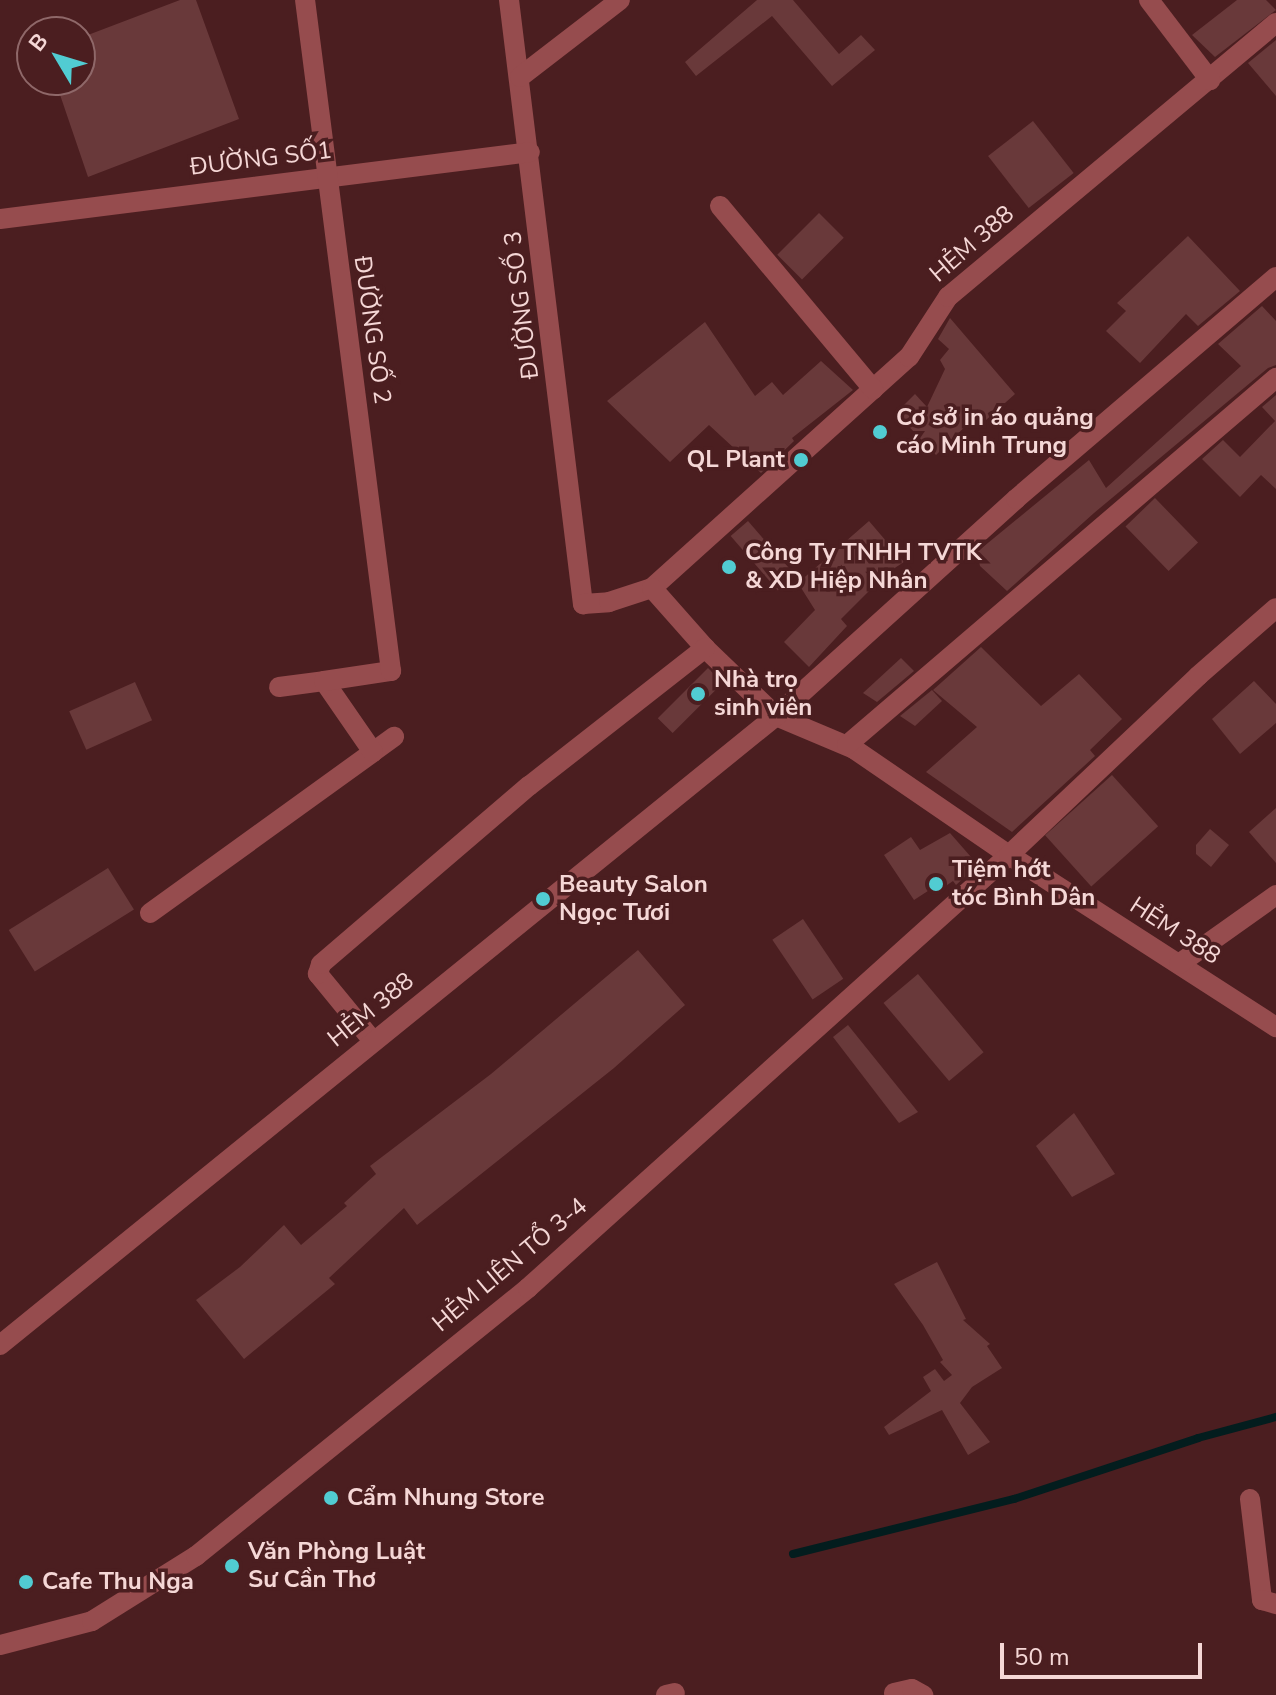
<!DOCTYPE html>
<meta charset="utf-8">
<style>
body{margin:0}
#map{position:relative;width:1276px;height:1695px;overflow:hidden;background:#4b1e20;font-family:"Nunito Sans",sans-serif}
div>[style]{position:absolute}
.stream>*{height:8px;margin:-4px;padding:0 4px;transform-origin:4px;border-radius:4px;background:#031d1e}
.building>*{inset:0;background:#69393a;transform-origin:0 0}
.street>*{height:20px;margin:-10px;padding:0 10px;transform-origin:10px;border-radius:10px;background:#964c4e}
.dots>*{width:22px;height:22px;translate:-50% -50%;box-sizing:border-box;border:4px solid #4b1e20;border-radius:50%}
span{translate:-50% -50%;white-space:nowrap;text-align:center;line-height:1.15;-webkit-text-stroke:7px #4b1e20;paint-order:stroke}
.street-label{font-size:24px;color:#f5d7d6}
.poi-label{font-size:24px;color:#f5d7d6;font-weight:700}
.left{translate:0 -50%;text-align:left}
.right{translate:-100% -50%;text-align:right}
.north{position:absolute;left:16px;top:16px;width:80px;height:80px;box-sizing:border-box;background:#4b1e20;border:2px solid #8f6869;border-radius:50%;rotate:308deg;font-size:22px;font-weight:700;line-height:32px;text-align:center;color:#f5d7d6}
.north::after{content:'';display:block;margin:auto;width:28px;height:36px;background:#51ccd2;clip-path:polygon(50% 0,100% 100%,50% 72%,0 100%)}
.scale{position:absolute;left:1000px;top:1643px;width:202px;height:36px;box-sizing:border-box;border:4px solid #f5d7d6;border-top:0;padding-left:10px;font-size:24px;line-height:28px;white-space:nowrap;color:#f5d7d6;-webkit-text-stroke:6px #4b1e20;paint-order:stroke}
</style>
<div id="map">
<div class="stream">
<i style="left:793px;top:1554px;width:228px;rotate:-14deg"></i>
<i style="left:1014px;top:1499px;width:194px;rotate:-18.3deg"></i>
<i style="left:1198px;top:1438px;width:81px;rotate:-15.1deg"></i>
</div>
<div class="building">
<i style="clip-path:polygon(180px 0,196px 0,239px 119px,88px 177px,55px 80px,80px 80px,80px 38px)"></i>
<i style="clip-path:polygon(757px 0,793px 0,839px 54px,861px 35px,875px 50px,832px 86px,772px 16px,696px 76px,685px 62px)"></i>
<i style="clip-path:polygon(1237px 0,1266px 0,1276px 10px,1215px 57px,1192px 35px)"></i>
<i style="clip-path:polygon(1276px 40px,1276px 96px,1248px 63px)"></i>
<i style="left:1033px;top:121px;width:66px;height:57px;rotate:52deg"></i>
<i style="left:819px;top:213px;width:35px;height:59px;rotate:45deg"></i>
<i style="clip-path:polygon(1188px 236px,1240px 291px,1198px 326px,1186px 314px,1140px 363px,1106px 331px,1126px 311px,1117px 303px)"></i>
<i style="clip-path:polygon(1262px 306px,1276px 321px,1276px 365px,1268px 368px,1094px 513px,1007px 591px,980px 566px,977px 552px,1089px 460px,1106px 488px,1241px 366px,1218px 344px)"></i>
<i style="clip-path:polygon(950px 318px,1015px 394px,986px 420px,979px 413px,936px 455px,896px 413px,915px 394px,927px 407px,945px 369px,940px 360px,949px 349px,938px 339px)"></i>
<i style="clip-path:polygon(705px 322px,755px 396px,772px 382px,783px 395px,821px 361px,853px 390px,792px 438px,794px 441px,761px 473px,709px 425px,670px 462px,607px 401px)"></i>
<i style="clip-path:polygon(1276px 395px,1276px 489px,1261px 475px,1240px 497px,1202px 459px,1223px 440px,1240px 457px,1275px 421px,1262px 407px)"></i>
<i style="left:1155px;top:498px;width:62px;height:41px;rotate:46deg"></i>
<i style="left:748px;top:521px;width:72px;height:23px;rotate:49deg"></i>
<i style="clip-path:polygon(869px 521px,904px 562px,887px 573px,841px 619px,847px 626px,809px 667px,784px 642px,815px 610px,798px 583px)"></i>
<i style="clip-path:polygon(981px 647px,1041px 706px,1079px 674px,1122px 719px,1090px 750px,1095px 756px,1012px 832px,926px 772px,977px 727px,933px 690px)"></i>
<i style="clip-path:polygon(901px 658px,914px 671px,877px 702px,863px 693px)"></i>
<i style="left:708px;top:668px;width:21px;height:71px;rotate:45deg"></i>
<i style="clip-path:polygon(1254px 681px,1276px 704px,1276px 723px,1240px 754px,1212px 719px)"></i>
<i style="left:135px;top:682px;width:42px;height:72px;rotate:66deg"></i>
<i style="clip-path:polygon(932px 690px,942px 701px,915px 726px,900px 716px)"></i>
<i style="left:1112px;top:775px;width:69px;height:90px;rotate:48deg"></i>
<i style="clip-path:polygon(1276px 808px,1276px 863px,1249px 832px)"></i>
<i style="clip-path:polygon(1210px 829px,1229px 845px,1211px 867px,1196px 854px,1196px 845px)"></i>
<i style="clip-path:polygon(950px 833px,978px 865px,956px 885px,953px 881px,934px 894px,931px 889px,914px 900px,884px 855px,911px 837px,920px 850px)"></i>
<i style="left:108px;top:868px;width:49px;height:117px;rotate:58deg"></i>
<i style="left:803px;top:919px;width:72px;height:37px;rotate:56deg"></i>
<i style="clip-path:polygon(638px 950px,685px 1005px,614px 1068px,417px 1225px,404px 1208px,329px 1278px,335px 1284px,244px 1359px,196px 1300px,240px 1267px,284px 1225px,301px 1245px,347px 1206px,344px 1203px,376px 1174px,370px 1166px,491px 1074px)"></i>
<i style="left:918px;top:974px;width:102px;height:45px;rotate:50deg"></i>
<i style="clip-path:polygon(848px 1025px,918px 1112px,899px 1123px,833px 1037px)"></i>
<i style="clip-path:polygon(1074px 1113px,1115px 1174px,1072px 1197px,1036px 1146px)"></i>
<i style="clip-path:polygon(937px 1262px,966px 1319px,963px 1320px,990px 1344px,987px 1346px,1002px 1368px,972px 1387px,960px 1403px,990px 1442px,968px 1455px,942px 1410px,889px 1435px,884px 1427px,931px 1391px,923px 1377px,935px 1369px,944px 1381px,952px 1375px,940px 1362px,943px 1360px,923px 1325px,894px 1284px)"></i>
</div>
<div class="street">
<i style="left:509px;top:0;width:609px;rotate:83.02deg"></i>
<i style="left:583px;top:604px;width:26px;rotate:-4deg"></i>
<i style="left:609px;top:602px;width:45px;rotate:-18deg"></i>
<i style="left:652px;top:588px;width:346px;rotate:-42deg"></i>
<i style="left:909px;top:357px;width:72px;rotate:-57deg"></i>
<i style="left:948px;top:297px;width:427px;rotate:-39.9deg"></i>
<i style="left:1149px;top:0;width:101px;rotate:52.7deg"></i>
<i style="left:520px;top:77px;width:126px;rotate:-37.6deg"></i>
<i style="left:720px;top:206px;width:239px;rotate:50.1deg"></i>
<i style="left:0;top:219px;width:534px;rotate:-7.2deg"></i>
<i style="left:652px;top:588px;width:80px;rotate:48.5deg"></i>
<i style="left:705px;top:648px;width:98px;rotate:43.8deg"></i>
<i style="left:776px;top:716px;width:85px;rotate:22.9deg"></i>
<i style="left:854px;top:749px;width:188px;rotate:34.4deg"></i>
<i style="left:1009px;top:855px;width:318px;rotate:32.8deg"></i>
<i style="left:279px;top:687px;width:45px;rotate:-7.6deg"></i>
<i style="left:847px;top:745px;width:565px;rotate:-40.55deg"></i>
<i style="left:373px;top:752px;width:26px;rotate:-36deg"></i>
<i style="left:150px;top:913px;width:275px;rotate:-35.8deg"></i>
<i style="left:373px;top:752px;width:86px;rotate:-124.6deg"></i>
<i style="left:324px;top:681px;width:68px;rotate:-8.5deg"></i>
<i style="left:391px;top:671px;width:676px;rotate:-97.3deg"></i>
<i style="left:1179px;top:964px;width:119px;rotate:-35.4deg"></i>
<i style="left:373px;top:1041px;width:87px;rotate:-129.4deg"></i>
<i style="left:318px;top:974px;width:10px;rotate:-73deg"></i>
<i style="left:321px;top:964px;width:274px;rotate:-40.6deg"></i>
<i style="left:529px;top:786px;width:224px;rotate:-38.1deg"></i>
<i style="left:0;top:1345px;width:999px;rotate:-39.03deg"></i>
<i style="left:776px;top:716px;width:324px;rotate:-42.1deg"></i>
<i style="left:1016px;top:499px;width:342px;rotate:-40.5deg"></i>
<i style="left:1250px;top:1499px;width:102px;rotate:83.2deg"></i>
<i style="left:1262px;top:1600px;width:15px;rotate:16deg"></i>
<i style="left:0;top:1645px;width:95px;rotate:-14.6deg"></i>
<i style="left:92px;top:1621px;width:123px;rotate:-32deg"></i>
<i style="left:196px;top:1556px;width:427px;rotate:-38.9deg"></i>
<i style="left:528px;top:1288px;width:647px;rotate:-41.99deg"></i>
<i style="left:1009px;top:855px;width:260px;rotate:-43.4deg"></i>
<i style="left:1198px;top:676px;width:103px;rotate:-41.1deg"></i>
<i style="left:894px;top:1693px;width:18px;rotate:-13deg"></i>
<i style="left:912px;top:1689px;width:13px;rotate:29deg"></i>
<i style="left:666px;top:1695px;width:9px;rotate:-13deg"></i>
</div>
<div class="dots">
<i style="left:880px;top:432px;background:#51ccd2"></i>
<i style="left:801px;top:460px;background:#51ccd2"></i>
<i style="left:729px;top:567px;background:#51ccd2"></i>
<i style="left:698px;top:694px;background:#51ccd2"></i>
<i style="left:936px;top:884px;background:#51ccd2"></i>
<i style="left:543px;top:899px;background:#51ccd2"></i>
<i style="left:331px;top:1498px;background:#51ccd2"></i>
<i style="left:232px;top:1566px;background:#51ccd2"></i>
<i style="left:26px;top:1582px;background:#51ccd2"></i>
</div>
<div class="street-label">
<span style="left:261px;top:159px;rotate:-7deg">ĐƯỜNG SỐ1</span>
<span style="left:972px;top:244px;rotate:-41deg">HẺM 388</span>
<span style="left:522px;top:305px;rotate:-97deg">ĐƯỜNG SỐ 3</span>
<span style="left:372px;top:330px;rotate:82deg">ĐƯỜNG SỐ 2</span>
<span style="left:1175px;top:931px;rotate:33deg">HẺM 388</span>
<span style="left:371px;top:1010px;rotate:-39deg">HẺM 388</span>
<span style="left:510px;top:1265px;rotate:-40deg">HẺM LIÊN TỔ 3-4</span>
</div>
<div class="poi-label">
<span class="left" style="left:896px;top:432px">Cơ sở in áo quảng<br>cáo Minh Trung</span>
<span class="right" style="left:785px;top:460px">QL Plant</span>
<span class="left" style="left:745px;top:567px">Công Ty TNHH TVTK<br>&amp; XD Hiệp Nhân</span>
<span class="left" style="left:714px;top:694px">Nhà trọ<br>sinh viên</span>
<span class="left" style="left:952px;top:884px">Tiệm hớt<br>tóc Bình Dân</span>
<span class="left" style="left:559px;top:899px">Beauty Salon<br>Ngọc Tươi</span>
<span class="left" style="left:347px;top:1498px">Cẩm Nhung Store</span>
<span class="left" style="left:248px;top:1566px">Văn Phòng Luật<br>Sư Cần Thơ</span>
<span class="left" style="left:42px;top:1582px">Cafe Thu Nga</span>
</div>
<div class="north">B</div>
<div class="scale">50 m</div>
</div>
